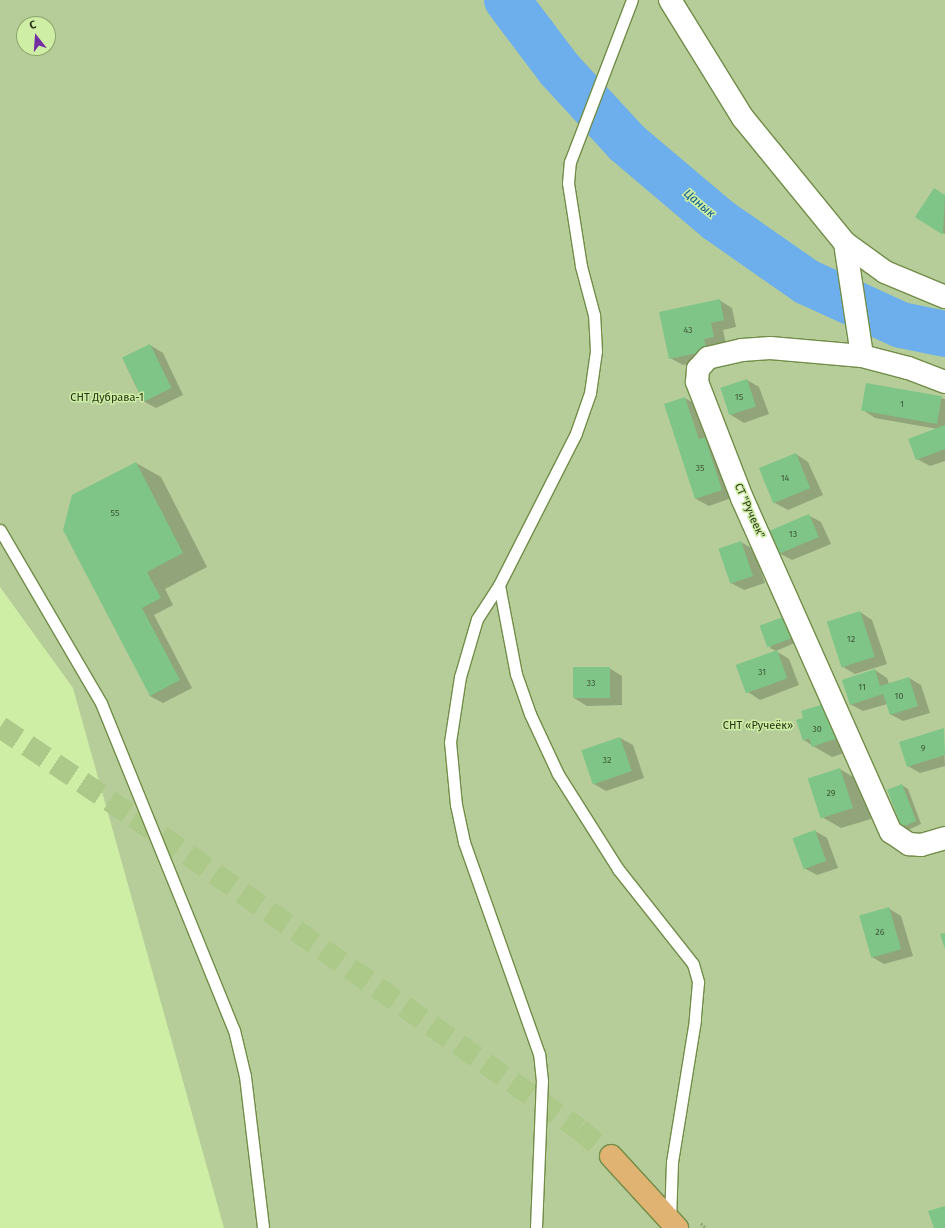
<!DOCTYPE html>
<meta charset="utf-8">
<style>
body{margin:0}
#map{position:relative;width:945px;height:1228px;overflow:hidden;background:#ceeea5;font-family:"Fira Sans",sans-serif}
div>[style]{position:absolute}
.green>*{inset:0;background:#b6cd99}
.shadow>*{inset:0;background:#0003}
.river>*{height:46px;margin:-23px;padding:0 23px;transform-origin:23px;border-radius:23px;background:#6cafec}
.building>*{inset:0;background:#7fc588;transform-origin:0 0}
.primary-tunnel>*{height:22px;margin-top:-11px;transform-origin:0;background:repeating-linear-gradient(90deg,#adc989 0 22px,transparent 0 33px)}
.path>*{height:2.5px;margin-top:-1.25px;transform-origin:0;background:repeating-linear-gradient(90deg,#93ac73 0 2px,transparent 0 4px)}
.roads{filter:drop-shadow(1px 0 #718d48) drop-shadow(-1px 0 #718d48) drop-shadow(0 1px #718d48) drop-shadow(0 -1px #718d48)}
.lane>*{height:11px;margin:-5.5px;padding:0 5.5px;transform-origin:5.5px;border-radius:5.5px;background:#fff}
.street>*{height:22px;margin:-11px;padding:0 11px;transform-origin:11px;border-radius:11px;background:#fff}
.primary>*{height:22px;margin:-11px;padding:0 11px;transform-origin:11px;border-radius:11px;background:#e0b372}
span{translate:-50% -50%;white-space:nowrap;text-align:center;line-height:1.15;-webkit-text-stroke:3px #ceeea5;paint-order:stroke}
.number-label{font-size:9px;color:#405a36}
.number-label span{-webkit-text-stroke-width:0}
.park-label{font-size:11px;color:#263312}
.street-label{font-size:11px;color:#2b371a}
.water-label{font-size:12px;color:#0b5991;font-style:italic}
.north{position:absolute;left:16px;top:16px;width:40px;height:40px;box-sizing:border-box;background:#ceeea5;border:1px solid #8da56d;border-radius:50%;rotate:343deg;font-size:11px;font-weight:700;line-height:16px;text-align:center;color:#2b371a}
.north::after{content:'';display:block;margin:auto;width:14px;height:18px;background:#722ea2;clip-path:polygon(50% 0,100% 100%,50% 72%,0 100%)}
</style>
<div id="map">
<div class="green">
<i style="clip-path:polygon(evenodd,0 0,945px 0,945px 1228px,224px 1228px,73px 688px,0 587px,0 0,24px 24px,48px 24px,48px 48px,24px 48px,24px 24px)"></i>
</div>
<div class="shadow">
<i style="clip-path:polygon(934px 189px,945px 196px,945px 234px,917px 217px)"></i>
<i style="clip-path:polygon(719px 300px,732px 308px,736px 327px,723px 330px,726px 344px,719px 358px,683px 365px,670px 358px)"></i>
<i style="clip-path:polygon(150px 345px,163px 353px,183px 395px,156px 408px,143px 401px,123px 359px)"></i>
<i style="clip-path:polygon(747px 380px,759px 387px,769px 414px,744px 423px,731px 415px)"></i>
<i style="clip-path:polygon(867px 385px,945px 399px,945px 461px,930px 466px,917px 459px,938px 429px,875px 418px,863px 410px)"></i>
<i style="clip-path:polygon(685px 398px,698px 406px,734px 497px,709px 506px,696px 499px,666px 405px)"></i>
<i style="clip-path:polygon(796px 454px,808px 462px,823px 495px,788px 510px,775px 503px)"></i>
<i style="clip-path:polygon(136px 463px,161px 477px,207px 567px,165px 589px,173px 605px,154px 615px,192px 688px,163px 703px,150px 696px,73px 496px)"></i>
<i style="clip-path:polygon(808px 515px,821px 522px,831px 544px,792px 560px,779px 553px)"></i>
<i style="clip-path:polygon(741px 542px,753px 549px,765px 583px,744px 590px,731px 583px)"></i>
<i style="clip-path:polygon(860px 612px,872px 620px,887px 664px,855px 674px,843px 667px)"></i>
<i style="clip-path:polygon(782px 618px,789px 622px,797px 642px,776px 651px,789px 659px,799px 685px,760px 700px,748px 692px,776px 651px,770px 648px)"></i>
<i style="clip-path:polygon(609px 668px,622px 676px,622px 705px,587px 706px,574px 698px)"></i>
<i style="clip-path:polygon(875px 670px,887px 678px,889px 684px,909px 678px,921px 685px,930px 713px,903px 721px,890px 714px,887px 704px,863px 711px,850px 704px)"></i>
<i style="clip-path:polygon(804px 719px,857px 749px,832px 757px,813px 746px,804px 740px)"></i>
<i style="clip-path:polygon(943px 729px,945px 766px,920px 773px,908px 766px)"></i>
<i style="clip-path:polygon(620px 738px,633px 745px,644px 778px,606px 791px,594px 784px)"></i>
<i style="clip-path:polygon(840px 769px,858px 780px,871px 819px,841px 828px,822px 817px)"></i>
<i style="clip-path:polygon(902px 785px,908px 789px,921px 824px,908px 830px,902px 826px)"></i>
<i style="clip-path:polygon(815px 831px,827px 838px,838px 868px,817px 875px,804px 868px)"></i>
<i style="clip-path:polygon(888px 908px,901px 916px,913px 956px,884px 964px,872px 957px)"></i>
</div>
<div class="river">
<i style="left:507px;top:0;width:86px;rotate:53deg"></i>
<i style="left:559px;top:69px;width:100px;rotate:47.4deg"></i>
<i style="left:627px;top:143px;width:119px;rotate:40.2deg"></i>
<i style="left:718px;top:220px;width:108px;rotate:34.9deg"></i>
<i style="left:807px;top:282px;width:103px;rotate:24.6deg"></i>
<i style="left:901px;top:325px;width:45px;rotate:11.6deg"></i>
</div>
<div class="building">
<i style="clip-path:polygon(934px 188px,945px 195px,943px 235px,915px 217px)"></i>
<i style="clip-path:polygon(720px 299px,724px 320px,711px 323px,714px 337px,704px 339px,707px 351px,669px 359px,659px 312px)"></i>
<i style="left:150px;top:344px;width:49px;height:31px;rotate:64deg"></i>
<i style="left:747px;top:379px;width:29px;height:28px;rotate:72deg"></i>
<i style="left:866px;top:383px;width:77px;height:28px;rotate:10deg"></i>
<i style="clip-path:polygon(685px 397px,699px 439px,705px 437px,722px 490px,695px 499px,664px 404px)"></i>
<i style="clip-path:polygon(945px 425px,945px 449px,916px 460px,908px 439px)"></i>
<i style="left:796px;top:453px;width:38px;height:40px;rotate:68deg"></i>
<i style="clip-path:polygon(136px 462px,183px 553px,147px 572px,161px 598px,142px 608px,180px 680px,150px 696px,63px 530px,72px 495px)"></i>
<i style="left:809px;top:514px;width:25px;height:44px;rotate:67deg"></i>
<i style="left:741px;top:541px;width:37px;height:24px;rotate:71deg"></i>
<i style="left:860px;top:611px;width:48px;height:35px;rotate:72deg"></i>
<i style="left:783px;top:617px;width:23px;height:25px;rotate:70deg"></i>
<i style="left:777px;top:650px;width:30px;height:44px;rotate:70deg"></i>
<i style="left:610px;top:667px;width:31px;height:37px;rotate:90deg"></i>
<i style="clip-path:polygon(875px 669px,880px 686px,909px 677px,918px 706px,890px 715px,883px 694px,850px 705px,842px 680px)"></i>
<i style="clip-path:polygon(827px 703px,838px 738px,812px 747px,809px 738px,803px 741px,796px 720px,803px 718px,801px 711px)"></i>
<i style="clip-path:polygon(944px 728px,945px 755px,907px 767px,899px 742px)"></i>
<i style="left:620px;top:737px;width:36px;height:41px;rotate:71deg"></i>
<i style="left:840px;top:768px;width:42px;height:34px;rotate:72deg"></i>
<i style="left:902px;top:784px;width:40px;height:16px;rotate:69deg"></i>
<i style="left:815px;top:830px;width:33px;height:24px;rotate:70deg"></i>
<i style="left:889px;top:907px;width:44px;height:31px;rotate:74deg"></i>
<i style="clip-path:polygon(945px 933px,945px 949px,940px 934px)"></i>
<i style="clip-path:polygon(945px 1206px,945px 1228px,934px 1228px,928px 1211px)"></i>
</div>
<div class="primary-tunnel">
<i style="left:0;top:727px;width:161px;rotate:33.9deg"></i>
<i style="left:134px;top:817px;width:543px;rotate:35.04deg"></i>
<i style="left:579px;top:1129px;width:42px;rotate:40.2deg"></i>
</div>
<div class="path">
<i style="left:701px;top:1223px;width:7px;rotate:45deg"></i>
</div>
<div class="roads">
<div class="lane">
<i style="left:0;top:530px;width:200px;rotate:59.7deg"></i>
<i style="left:101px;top:703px;width:353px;rotate:67.9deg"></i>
<i style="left:234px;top:1030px;width:47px;rotate:76.6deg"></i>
<i style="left:245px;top:1076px;width:153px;rotate:83.2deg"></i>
<i style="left:499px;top:585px;width:91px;rotate:79.2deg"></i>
<i style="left:516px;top:674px;width:42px;rotate:70.7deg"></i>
<i style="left:530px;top:714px;width:66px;rotate:65deg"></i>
<i style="left:558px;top:774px;width:112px;rotate:57.7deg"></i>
<i style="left:618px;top:869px;width:121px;rotate:51.7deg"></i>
<i style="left:693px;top:964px;width:19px;rotate:74deg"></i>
<i style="left:698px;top:982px;width:38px;rotate:95deg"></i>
<i style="left:695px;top:1020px;width:144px;rotate:99.2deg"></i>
<i style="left:672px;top:1162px;width:56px;rotate:92deg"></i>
<i style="left:536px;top:1228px;width:147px;rotate:-87.7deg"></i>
<i style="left:542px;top:1081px;width:27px;rotate:-96deg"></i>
<i style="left:539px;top:1054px;width:225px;rotate:-109.5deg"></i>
<i style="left:464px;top:842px;width:38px;rotate:-102deg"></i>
<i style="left:456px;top:805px;width:63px;rotate:-95.4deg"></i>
<i style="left:450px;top:742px;width:66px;rotate:-81.3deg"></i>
<i style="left:460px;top:677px;width:60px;rotate:-73.7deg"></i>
<i style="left:477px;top:619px;width:40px;rotate:-57.1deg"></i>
<i style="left:499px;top:585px;width:170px;rotate:-63.1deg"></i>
<i style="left:576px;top:433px;width:42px;rotate:-70.7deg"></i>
<i style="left:590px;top:393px;width:42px;rotate:-81.9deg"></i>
<i style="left:596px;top:351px;width:36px;rotate:-93deg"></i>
<i style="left:594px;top:315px;width:51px;rotate:-104.9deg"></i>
<i style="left:581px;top:266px;width:84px;rotate:-98.9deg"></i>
<i style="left:568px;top:183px;width:21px;rotate:-85deg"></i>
<i style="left:570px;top:162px;width:173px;rotate:-69.1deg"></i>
</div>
<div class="street">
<i style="left:670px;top:0;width:139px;rotate:58.3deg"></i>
<i style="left:743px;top:118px;width:161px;rotate:50.8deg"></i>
<i style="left:845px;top:243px;width:49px;rotate:35.9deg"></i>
<i style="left:885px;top:272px;width:65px;rotate:22.6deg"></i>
<i style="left:845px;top:243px;width:114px;rotate:81.4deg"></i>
<i style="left:945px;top:382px;width:40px;rotate:-159deg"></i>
<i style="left:908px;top:368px;width:48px;rotate:-165.4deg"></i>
<i style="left:862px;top:356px;width:92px;rotate:-175deg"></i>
<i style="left:770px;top:348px;width:28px;rotate:176deg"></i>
<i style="left:742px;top:350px;width:35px;rotate:167deg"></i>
<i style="left:708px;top:358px;width:15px;rotate:132deg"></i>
<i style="left:698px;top:369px;width:13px;rotate:94deg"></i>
<i style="left:697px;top:382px;width:124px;rotate:68.8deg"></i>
<i style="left:742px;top:498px;width:366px;rotate:66deg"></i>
<i style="left:891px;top:832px;width:22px;rotate:34deg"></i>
<i style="left:909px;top:844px;width:12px;rotate:5deg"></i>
<i style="left:921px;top:845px;width:25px;rotate:-16deg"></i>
</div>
<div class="primary">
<i style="left:611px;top:1156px;width:98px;rotate:47.5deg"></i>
</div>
</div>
<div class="number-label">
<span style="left:688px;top:330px">43</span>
<span style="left:739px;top:397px">15</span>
<span style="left:902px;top:404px">1</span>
<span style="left:700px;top:468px">35</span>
<span style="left:785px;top:478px">14</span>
<span style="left:115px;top:513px">55</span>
<span style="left:793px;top:534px">13</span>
<span style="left:851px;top:639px">12</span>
<span style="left:762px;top:672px">31</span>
<span style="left:591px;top:683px">33</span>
<span style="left:862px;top:687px">11</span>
<span style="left:899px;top:696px">10</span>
<span style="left:817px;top:729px">30</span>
<span style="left:923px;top:748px">9</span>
<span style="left:607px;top:760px">32</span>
<span style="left:831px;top:793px">29</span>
<span style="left:880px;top:932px">26</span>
</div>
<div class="park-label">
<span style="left:107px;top:398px">СНТ Дубрава-1</span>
<span style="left:758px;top:726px">СНТ «Ручеёк»</span>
</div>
<div class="street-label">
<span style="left:749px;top:511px;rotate:66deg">СТ "Ручеек"</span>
</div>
<div class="water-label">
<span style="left:699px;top:204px;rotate:40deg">Цанык</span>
</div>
<div class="north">С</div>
</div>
